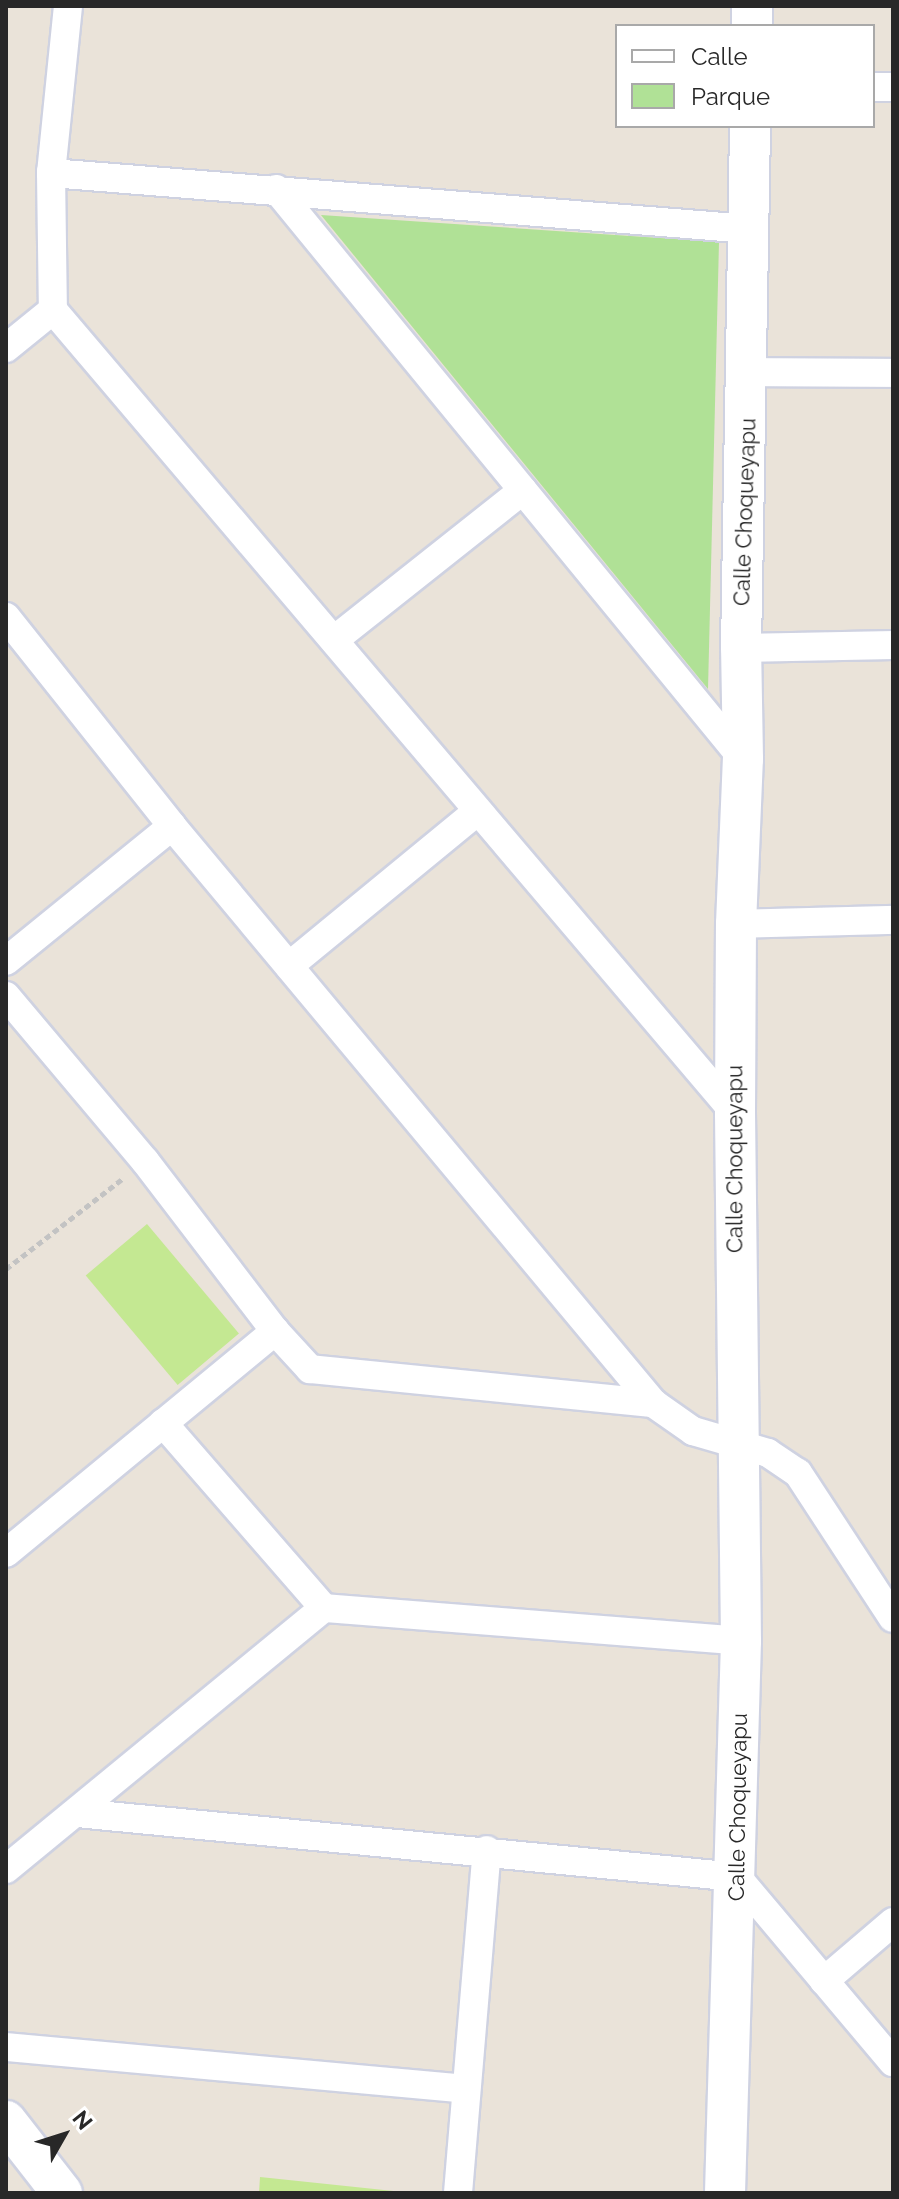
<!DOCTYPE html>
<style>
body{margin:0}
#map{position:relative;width:899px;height:2199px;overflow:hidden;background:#eae3d9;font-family:Raleway,sans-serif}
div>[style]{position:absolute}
.green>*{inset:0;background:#b0e196}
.pitch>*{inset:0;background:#c4e892;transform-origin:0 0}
.path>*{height:5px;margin-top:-2.5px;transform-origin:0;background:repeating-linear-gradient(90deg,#c3c3c3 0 6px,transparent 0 10px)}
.roads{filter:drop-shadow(2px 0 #cfd2e1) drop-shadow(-2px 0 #cfd2e1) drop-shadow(0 2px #cfd2e1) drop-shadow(0 -2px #cfd2e1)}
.street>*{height:28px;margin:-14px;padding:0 14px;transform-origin:14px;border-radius:14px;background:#fff}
.secondary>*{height:40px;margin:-20px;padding:0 20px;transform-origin:20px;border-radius:20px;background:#fff}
span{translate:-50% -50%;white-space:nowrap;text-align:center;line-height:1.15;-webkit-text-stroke:6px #fff;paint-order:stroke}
.street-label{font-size:22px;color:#282828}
.frame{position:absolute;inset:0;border:8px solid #282828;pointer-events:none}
.legend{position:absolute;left:615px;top:24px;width:260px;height:104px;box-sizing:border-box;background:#fff;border:2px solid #a9a9a9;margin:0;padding:10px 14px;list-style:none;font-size:24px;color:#282828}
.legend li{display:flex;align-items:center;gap:16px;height:40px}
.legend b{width:40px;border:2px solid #a9a9a9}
.north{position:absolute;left:24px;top:2095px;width:80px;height:80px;-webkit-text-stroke:6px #fff;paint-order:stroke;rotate:51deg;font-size:22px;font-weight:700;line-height:32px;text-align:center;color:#282828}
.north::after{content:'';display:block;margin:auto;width:28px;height:36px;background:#282828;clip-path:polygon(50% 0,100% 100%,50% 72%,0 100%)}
</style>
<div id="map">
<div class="green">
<i style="clip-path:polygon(321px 215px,719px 242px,708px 689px)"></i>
</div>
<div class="pitch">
<i style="left:147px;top:1224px;width:143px;height:80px;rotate:50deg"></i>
<i style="clip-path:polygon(260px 2177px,403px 2192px,403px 2193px,259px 2193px)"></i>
</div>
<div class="path">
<i style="left:6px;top:1269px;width:147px;rotate:-37.8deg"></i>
</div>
<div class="roads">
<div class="street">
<i style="left:68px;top:6px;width:168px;rotate:95.8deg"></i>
<i style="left:51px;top:173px;width:137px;rotate:89.2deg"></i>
<i style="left:53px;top:310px;width:1054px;rotate:49.66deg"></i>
<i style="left:873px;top:87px;width:20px"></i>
<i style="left:51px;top:173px;width:699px;rotate:4.59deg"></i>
<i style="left:276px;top:189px;width:737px;rotate:50.67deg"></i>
<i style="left:6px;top:348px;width:60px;rotate:-39deg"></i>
<i style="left:748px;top:372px;width:145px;rotate:0.4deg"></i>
<i style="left:6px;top:617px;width:267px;rotate:51.5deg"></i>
<i style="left:172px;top:826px;width:751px;rotate:50.18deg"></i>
<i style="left:653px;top:1403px;width:49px;rotate:35deg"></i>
<i style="left:693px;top:1431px;width:78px;rotate:16.3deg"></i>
<i style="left:768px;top:1453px;width:36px;rotate:34deg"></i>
<i style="left:798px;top:1473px;width:173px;rotate:56.8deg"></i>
<i style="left:334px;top:640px;width:241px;rotate:-38.4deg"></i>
<i style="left:741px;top:648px;width:152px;rotate:-1.1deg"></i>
<i style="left:736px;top:924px;width:157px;rotate:-1.5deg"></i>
<i style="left:6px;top:961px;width:214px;rotate:-39.1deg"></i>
<i style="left:289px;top:966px;width:244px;rotate:-39.4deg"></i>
<i style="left:6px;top:996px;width:216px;rotate:49.9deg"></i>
<i style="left:145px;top:1161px;width:214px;rotate:52.6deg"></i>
<i style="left:275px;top:1331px;width:52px;rotate:47.4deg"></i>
<i style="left:310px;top:1369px;width:345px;rotate:5.7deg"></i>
<i style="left:163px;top:1423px;width:245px;rotate:49deg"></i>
<i style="left:6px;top:1553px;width:349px;rotate:-39.5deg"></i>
<i style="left:77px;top:1813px;width:663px;rotate:5.54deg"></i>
<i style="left:737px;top:1877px;width:242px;rotate:49.9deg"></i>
<i style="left:6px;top:1869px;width:411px;rotate:-39.4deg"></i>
<i style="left:324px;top:1608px;width:418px;rotate:4.5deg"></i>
<i style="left:824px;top:1981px;width:91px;rotate:-40.5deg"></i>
<i style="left:6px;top:2047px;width:462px;rotate:5.2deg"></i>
<i style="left:458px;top:2193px;width:344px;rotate:-85.2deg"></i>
</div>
<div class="secondary">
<i style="left:752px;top:26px;width:20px;rotate:-90deg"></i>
<i style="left:6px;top:2121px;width:91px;rotate:52.1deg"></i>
<i style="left:725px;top:2193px;width:552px;rotate:-88.34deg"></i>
<i style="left:741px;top:1641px;width:528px;rotate:-90.65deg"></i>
<i style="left:735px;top:1113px;width:189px;rotate:-89.7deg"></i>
<i style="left:736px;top:924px;width:165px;rotate:-87.6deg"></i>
<i style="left:743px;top:759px;width:111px;rotate:-91deg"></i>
<i style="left:741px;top:648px;width:522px;rotate:-89.01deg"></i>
</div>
</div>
<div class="street-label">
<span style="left:745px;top:512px;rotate:-88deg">Calle Choqueyapu</span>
<span style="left:735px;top:1159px;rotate:-90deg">Calle Choqueyapu</span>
<span style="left:738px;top:1807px;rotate:-89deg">Calle Choqueyapu</span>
</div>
<div class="frame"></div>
<ul class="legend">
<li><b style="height:10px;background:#fff"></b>Calle</li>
<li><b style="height:22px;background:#b0e196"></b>Parque</li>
</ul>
<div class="north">N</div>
</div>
